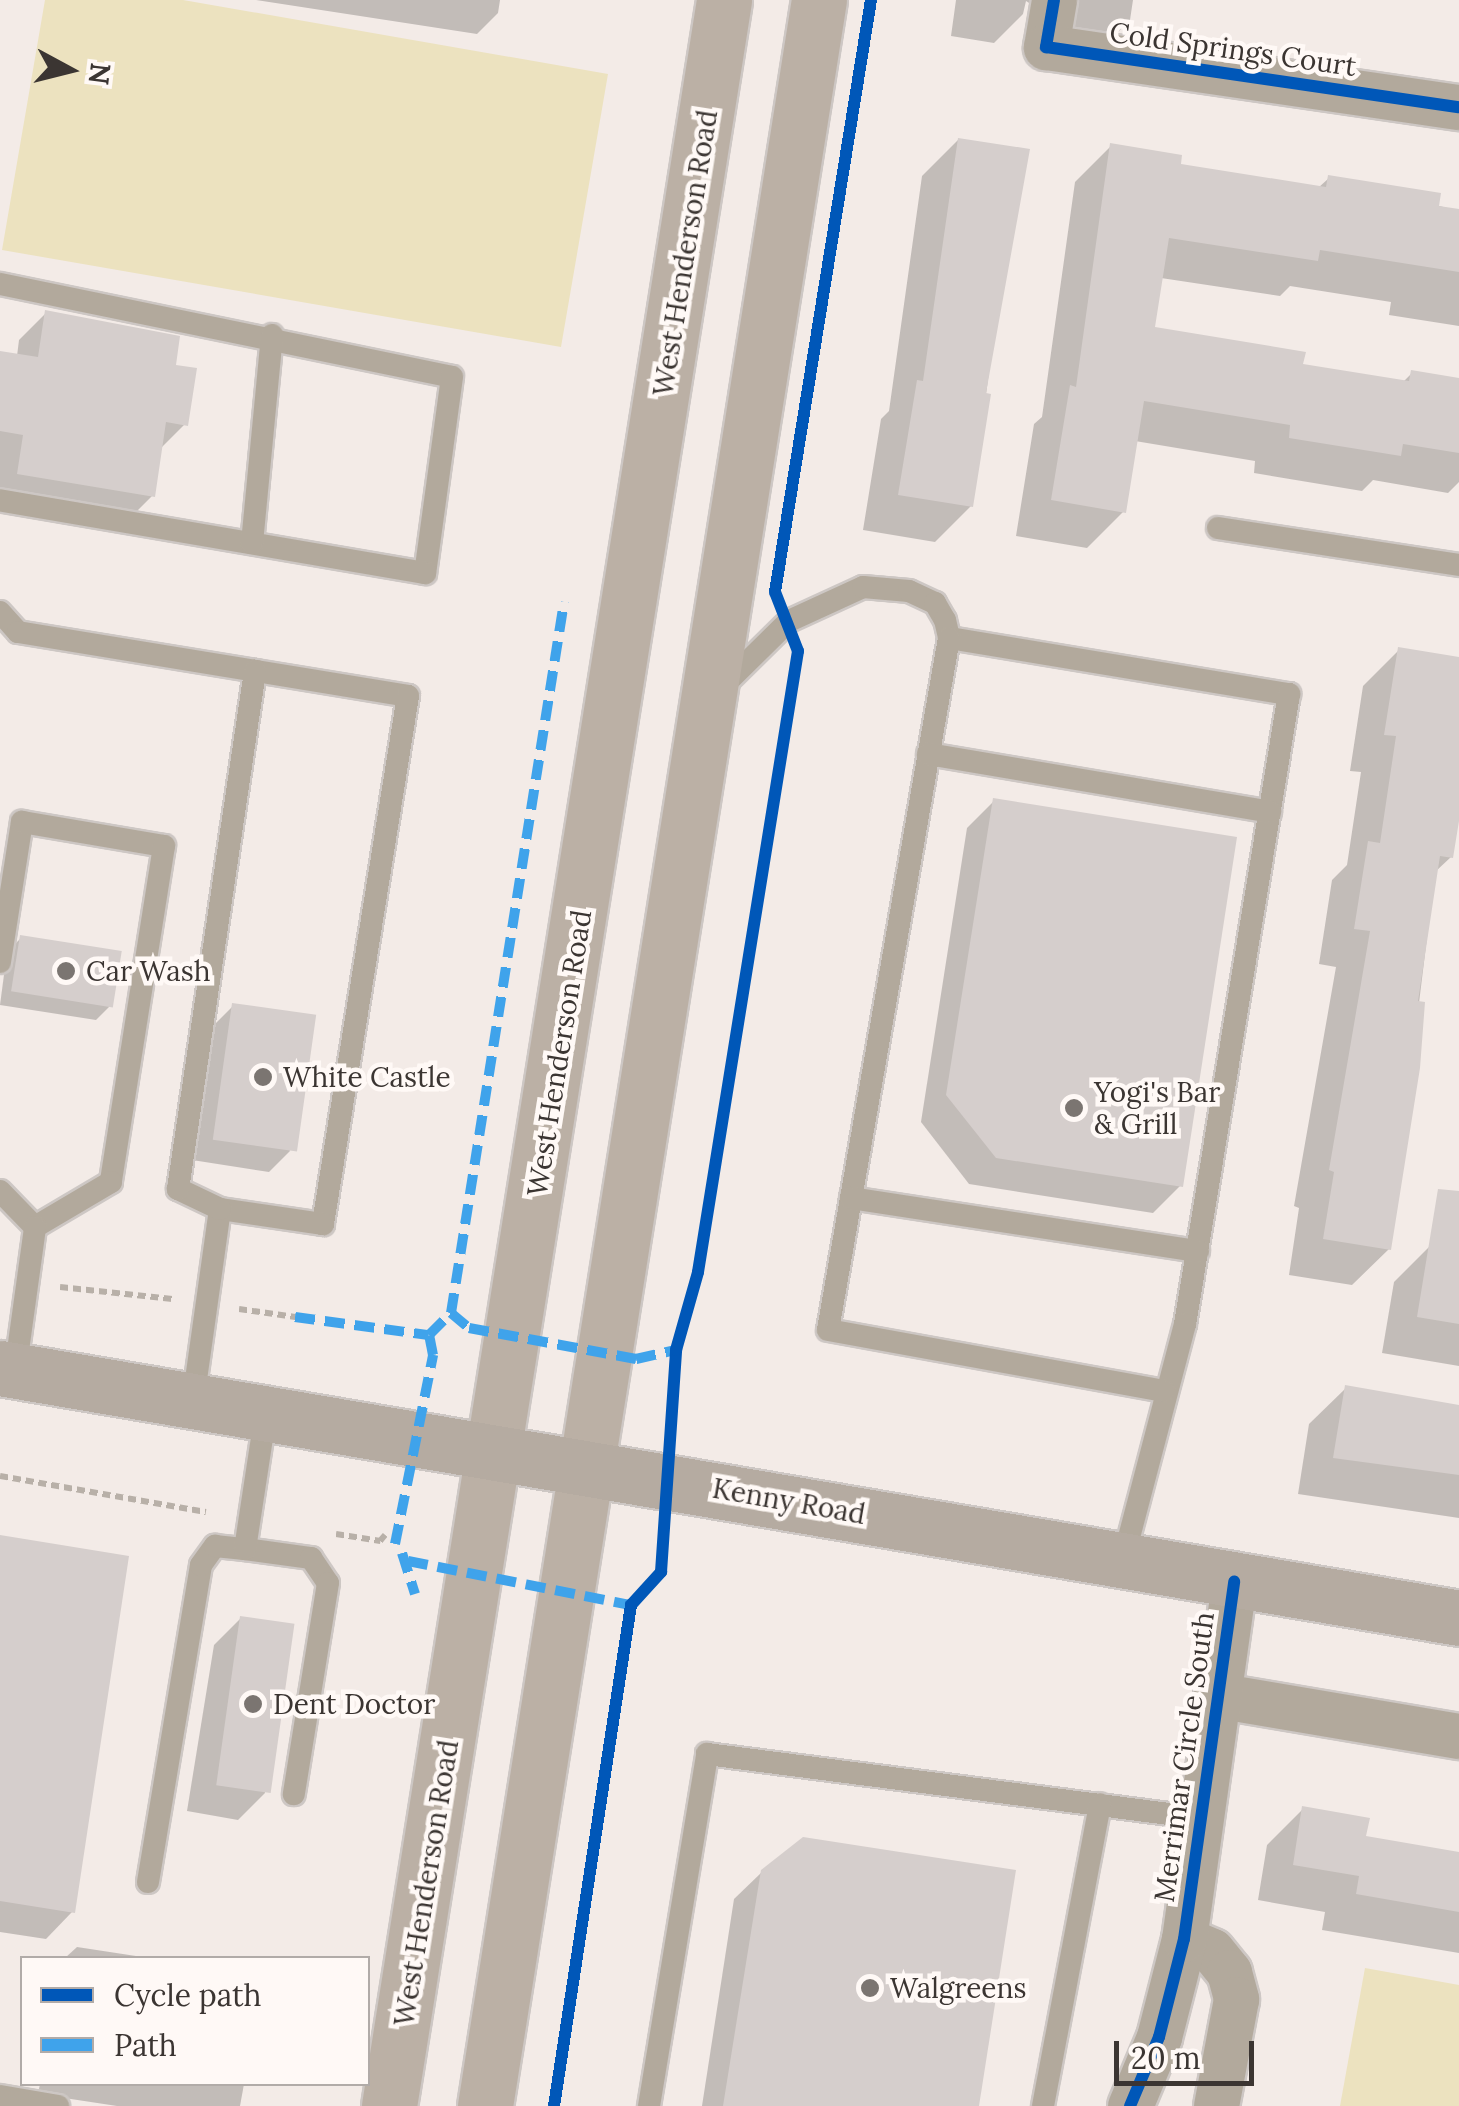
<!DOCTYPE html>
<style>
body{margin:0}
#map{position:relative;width:1459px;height:2106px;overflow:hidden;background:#f3ebe7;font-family:Lora,serif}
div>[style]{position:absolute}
.green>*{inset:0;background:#ece2bf}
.shadow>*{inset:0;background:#0003}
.building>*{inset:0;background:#d5cecc;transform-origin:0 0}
.path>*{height:6px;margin-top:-3px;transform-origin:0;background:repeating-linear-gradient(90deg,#b8b0a8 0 8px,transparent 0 13px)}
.roads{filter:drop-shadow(2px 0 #cdc7c4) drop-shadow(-2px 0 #cdc7c4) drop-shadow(0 2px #cdc7c4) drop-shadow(0 -2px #cdc7c4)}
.lane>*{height:22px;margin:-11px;padding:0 11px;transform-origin:11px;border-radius:11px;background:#b2a99c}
.street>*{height:45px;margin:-22.5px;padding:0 22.5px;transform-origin:22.5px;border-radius:22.5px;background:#b2a99c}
.secondary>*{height:55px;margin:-27.5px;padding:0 27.5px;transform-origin:27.5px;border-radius:27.5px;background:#bbb0a5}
.primary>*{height:55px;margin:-27.5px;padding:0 27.5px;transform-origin:27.5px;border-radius:27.5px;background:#b5aba1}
.quiet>*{height:10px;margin-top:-5px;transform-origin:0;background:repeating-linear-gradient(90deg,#3fa3eb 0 20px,transparent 0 30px)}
.cycleway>*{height:12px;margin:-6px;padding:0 6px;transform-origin:6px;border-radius:6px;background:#0057b8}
.dots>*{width:28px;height:28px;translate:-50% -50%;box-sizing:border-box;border:5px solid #fff9f6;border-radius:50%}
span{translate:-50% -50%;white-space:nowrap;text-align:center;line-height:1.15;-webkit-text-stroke:9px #fff9f6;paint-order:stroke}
.street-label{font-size:28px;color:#3b3532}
.poi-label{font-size:28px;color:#3b3532}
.left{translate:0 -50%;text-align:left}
.legend{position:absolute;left:20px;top:1956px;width:350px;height:130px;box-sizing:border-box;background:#fff9f6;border:2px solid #b1aba8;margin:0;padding:12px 18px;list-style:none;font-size:30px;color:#3b3532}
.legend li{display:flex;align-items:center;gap:20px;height:50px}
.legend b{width:50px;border:2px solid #b1aba8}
.north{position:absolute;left:20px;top:20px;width:100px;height:100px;-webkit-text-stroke:8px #fff9f6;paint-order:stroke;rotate:97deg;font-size:28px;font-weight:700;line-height:40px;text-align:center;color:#3b3532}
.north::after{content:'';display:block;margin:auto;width:35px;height:45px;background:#3b3532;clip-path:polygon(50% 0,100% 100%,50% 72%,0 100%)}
.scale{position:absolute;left:1114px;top:2041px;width:140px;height:45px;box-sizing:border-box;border:5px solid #3b3532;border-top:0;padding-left:12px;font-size:30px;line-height:35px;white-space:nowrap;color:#3b3532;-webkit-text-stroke:8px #fff9f6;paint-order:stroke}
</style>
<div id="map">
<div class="green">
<i style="clip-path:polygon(45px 0,183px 0,608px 74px,561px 347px,2px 250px)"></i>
<i style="clip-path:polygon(1365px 1968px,1459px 1985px,1459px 2106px,1340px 2106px)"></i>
</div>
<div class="shadow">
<i style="clip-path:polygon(256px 0,500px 0,498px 13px,477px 34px)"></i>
<i style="clip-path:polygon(956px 0,1133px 0,1130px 20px,1101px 49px,1026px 1px,1023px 14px,994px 43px,951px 36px)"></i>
<i style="clip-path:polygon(958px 140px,1003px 268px,971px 506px,935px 542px,863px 530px,881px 419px,889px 411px,922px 176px)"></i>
<i style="clip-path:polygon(1111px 146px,1178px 166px,1318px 188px,1329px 178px,1459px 211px,1459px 326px,1389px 315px,1391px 302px,1290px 286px,1280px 296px,1161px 278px,1153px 329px,1300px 366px,1402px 383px,1412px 373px,1459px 380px,1459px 482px,1448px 493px,1373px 480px,1362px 491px,1254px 473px,1255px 461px,1135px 441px,1124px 511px,1087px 548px,1016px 536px,1034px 424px,1042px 417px,1075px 182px)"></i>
<i style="clip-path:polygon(46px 313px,185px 424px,159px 450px,152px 496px,125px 523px,0 502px,0 354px,17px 356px,19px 340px)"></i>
<i style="clip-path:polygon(1399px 650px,1459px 659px,1459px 805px,1451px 857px,1435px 872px,1389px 1249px,1352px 1285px,1289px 1275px,1299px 1208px,1294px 1206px,1336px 967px,1319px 964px,1332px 880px,1347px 865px,1361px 772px,1350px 771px,1363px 686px)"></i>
<i style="clip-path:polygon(994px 801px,1180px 1186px,1153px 1213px,969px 1184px,921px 1122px,967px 828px)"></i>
<i style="clip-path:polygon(21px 938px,110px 1006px,96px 1020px,0 1005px,7px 952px)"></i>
<i style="clip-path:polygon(233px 1006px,290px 1151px,269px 1172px,192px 1160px,212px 1027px)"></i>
<i style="clip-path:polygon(1430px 1246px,1459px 1251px,1459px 1366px,1382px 1353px,1394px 1282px)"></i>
<i style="clip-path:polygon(1346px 1388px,1459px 1413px,1459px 1518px,1298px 1494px,1309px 1424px)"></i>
<i style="clip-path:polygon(0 1538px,72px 1912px,46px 1939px,0 1932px)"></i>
<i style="clip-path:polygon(241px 1618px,265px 1793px,238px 1820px,187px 1811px,214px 1645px)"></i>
<i style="clip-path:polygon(1303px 1809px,1363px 1838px,1459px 1854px,1459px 1953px,1322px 1930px,1325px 1912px,1258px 1900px,1267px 1845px)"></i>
<i style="clip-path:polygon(762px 1872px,977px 2106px,702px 2106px,734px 1899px)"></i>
<i style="clip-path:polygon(77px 1947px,149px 1958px,65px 1958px)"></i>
<i style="clip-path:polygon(40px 2084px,244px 2084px,240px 2106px,117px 2106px,38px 2094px)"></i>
</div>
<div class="building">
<i style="clip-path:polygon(958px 138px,1030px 149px,986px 393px,991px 394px,973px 507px,898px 495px,917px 380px,923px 381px)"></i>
<i style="clip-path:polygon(1110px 143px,1182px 155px,1181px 164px,1326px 187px,1328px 175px,1441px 193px,1439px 206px,1459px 209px,1459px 272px,1320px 250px,1318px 261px,1169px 238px,1155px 327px,1306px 352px,1303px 364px,1409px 381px,1411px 370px,1459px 378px,1459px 453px,1403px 444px,1401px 456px,1289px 438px,1290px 425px,1144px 401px,1126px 513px,1051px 500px,1070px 385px,1076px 387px)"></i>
<i style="clip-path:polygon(45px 310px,180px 336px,176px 365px,197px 368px,188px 426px,166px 422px,155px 497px,17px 474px,23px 435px,0 431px,0 351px,38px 357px)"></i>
<i style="clip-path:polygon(1398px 647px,1459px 657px,1459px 821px,1453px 858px,1440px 856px,1418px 1001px,1425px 1002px,1420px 1068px,1391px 1250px,1323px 1239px,1334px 1172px,1329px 1170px,1370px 931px,1354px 929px,1368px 841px,1380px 843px,1396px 736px,1384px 735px)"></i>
<i style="clip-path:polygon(993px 798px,1237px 837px,1183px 1187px,996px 1158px,946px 1095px)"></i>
<i style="left:20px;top:935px;width:103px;height:57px;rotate:9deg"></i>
<i style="left:232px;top:1003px;width:85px;height:138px;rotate:8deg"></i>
<i style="clip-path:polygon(1438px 1189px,1459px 1191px,1459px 1324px,1417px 1317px)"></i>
<i style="clip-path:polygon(1345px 1385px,1459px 1405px,1459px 1475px,1333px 1458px)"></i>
<i style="clip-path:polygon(0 1535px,129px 1556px,75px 1913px,0 1901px)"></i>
<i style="left:240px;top:1616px;width:55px;height:171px;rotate:8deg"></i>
<i style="clip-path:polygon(1302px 1806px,1370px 1818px,1366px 1836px,1459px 1852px,1459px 1912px,1356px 1894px,1359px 1876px,1293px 1865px)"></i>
<i style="clip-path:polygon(803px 1837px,1016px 1870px,979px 2106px,723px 2106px,761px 1870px)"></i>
</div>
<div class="path">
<i style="left:60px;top:1287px;width:113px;rotate:6.1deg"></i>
<i style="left:239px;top:1309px;width:57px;rotate:8.1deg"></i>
<i style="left:0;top:1476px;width:209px;rotate:9.9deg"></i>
<i style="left:336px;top:1534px;width:45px;rotate:9deg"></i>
<i style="left:380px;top:1541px;width:8px;rotate:-50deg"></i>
</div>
<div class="roads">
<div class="lane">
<i style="left:0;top:284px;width:461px;rotate:11.6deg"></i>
<i style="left:452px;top:377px;width:198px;rotate:97.8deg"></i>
<i style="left:425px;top:573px;width:431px;rotate:-170.3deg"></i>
<i style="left:1218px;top:528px;width:244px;rotate:8.7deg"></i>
<i style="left:252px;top:543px;width:209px;rotate:-84.5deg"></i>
<i style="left:0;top:612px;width:27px;rotate:48deg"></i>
<i style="left:18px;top:632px;width:395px;rotate:9.3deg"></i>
<i style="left:408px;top:696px;width:535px;rotate:99.15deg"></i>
<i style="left:323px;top:1224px;width:104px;rotate:-171.7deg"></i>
<i style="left:220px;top:1209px;width:193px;rotate:98deg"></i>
<i style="left:949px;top:638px;width:345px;rotate:9.4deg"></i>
<i style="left:1289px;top:694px;width:639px;rotate:99.37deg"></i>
<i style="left:1185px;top:1324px;width:245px;rotate:104.7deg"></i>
<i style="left:722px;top:687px;width:94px;rotate:-44.6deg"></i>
<i style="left:789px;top:621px;width:81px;rotate:-24.7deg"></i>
<i style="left:863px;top:587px;width:46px;rotate:5deg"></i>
<i style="left:909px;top:591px;width:29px;rotate:25deg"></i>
<i style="left:935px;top:603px;width:20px;rotate:60deg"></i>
<i style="left:945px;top:620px;width:18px;rotate:77deg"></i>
<i style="left:949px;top:638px;width:702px;rotate:99.92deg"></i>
<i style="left:828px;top:1330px;width:341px;rotate:10.3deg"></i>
<i style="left:928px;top:754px;width:347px;rotate:9.6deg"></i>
<i style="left:0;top:962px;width:142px;rotate:-81.1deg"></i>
<i style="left:22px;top:822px;width:144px;rotate:9.6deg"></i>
<i style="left:164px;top:846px;width:340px;rotate:99deg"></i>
<i style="left:111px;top:1182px;width:88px;rotate:149.4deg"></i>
<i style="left:0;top:1191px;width:50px;rotate:45.8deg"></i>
<i style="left:851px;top:1198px;width:351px;rotate:8.7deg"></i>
<i style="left:220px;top:1209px;width:47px;rotate:-154.5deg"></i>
<i style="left:178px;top:1189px;width:524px;rotate:-81.54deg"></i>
<i style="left:15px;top:1372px;width:146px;rotate:-82.1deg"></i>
<i style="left:245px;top:1549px;width:67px;rotate:7.8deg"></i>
<i style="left:311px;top:1558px;width:30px;rotate:56deg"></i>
<i style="left:328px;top:1583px;width:214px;rotate:99.2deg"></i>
<i style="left:148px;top:1882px;width:321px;rotate:-80.5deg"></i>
<i style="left:201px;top:1565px;width:24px;rotate:-54deg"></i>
<i style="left:215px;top:1546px;width:30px;rotate:6deg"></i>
<i style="left:245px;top:1549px;width:139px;rotate:-81.3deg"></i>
<i style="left:0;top:2096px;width:59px;rotate:9.8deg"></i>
<i style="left:649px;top:2106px;width:357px;rotate:-80.6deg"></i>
<i style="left:707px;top:1754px;width:496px;rotate:7.4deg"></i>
<i style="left:1043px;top:2106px;width:307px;rotate:-79.3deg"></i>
</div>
<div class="street">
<i style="left:1054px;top:0;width:48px;rotate:99.7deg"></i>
<i style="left:1046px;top:47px;width:417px;rotate:8.3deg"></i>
<i style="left:1216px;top:1695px;width:246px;rotate:9.6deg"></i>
<i style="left:1184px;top:1939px;width:30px;rotate:23deg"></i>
<i style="left:1212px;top:1951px;width:27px;rotate:51deg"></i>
<i style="left:1229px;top:1972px;width:28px;rotate:75deg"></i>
<i style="left:1236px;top:1999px;width:109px;rotate:100.6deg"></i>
<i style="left:1130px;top:2106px;width:75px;rotate:-67.2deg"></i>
<i style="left:1159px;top:2037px;width:101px;rotate:-75.7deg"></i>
<i style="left:1184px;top:1939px;width:361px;rotate:-82deg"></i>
</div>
<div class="secondary">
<i style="left:389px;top:2106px;width:2132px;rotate:-80.96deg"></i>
<i style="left:485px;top:2106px;width:2132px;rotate:-80.99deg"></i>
</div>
<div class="primary">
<i style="left:0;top:1368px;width:1480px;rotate:9.72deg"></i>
</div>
</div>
<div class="quiet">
<i style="left:451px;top:1313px;width:23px;rotate:40deg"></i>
<i style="left:469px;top:1328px;width:170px;rotate:10.5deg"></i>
<i style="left:636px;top:1359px;width:41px;rotate:-12.7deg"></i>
<i style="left:295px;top:1317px;width:135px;rotate:7.7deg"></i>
<i style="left:429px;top:1335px;width:31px;rotate:-45deg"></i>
<i style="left:451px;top:1313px;width:720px;rotate:-80.97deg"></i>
<i style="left:395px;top:1544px;width:193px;rotate:-78.6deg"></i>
<i style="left:433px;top:1355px;width:20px;rotate:-101deg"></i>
<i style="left:402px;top:1553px;width:43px;rotate:72.4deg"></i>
<i style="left:408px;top:1561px;width:227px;rotate:11.2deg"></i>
</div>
<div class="cycleway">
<i style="left:1054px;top:0;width:48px;rotate:99.7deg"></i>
<i style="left:1046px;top:47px;width:417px;rotate:8.3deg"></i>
<i style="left:554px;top:2106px;width:507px;rotate:-81.26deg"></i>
<i style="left:631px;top:1605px;width:45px;rotate:-47.7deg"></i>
<i style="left:661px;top:1572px;width:223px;rotate:-86.1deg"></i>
<i style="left:676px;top:1350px;width:81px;rotate:-74.2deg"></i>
<i style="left:698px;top:1272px;width:629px;rotate:-80.85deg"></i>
<i style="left:798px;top:651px;width:63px;rotate:-111.3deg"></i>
<i style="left:775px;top:592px;width:600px;rotate:-80.79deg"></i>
<i style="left:1130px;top:2106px;width:75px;rotate:-67.2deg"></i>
<i style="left:1159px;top:2037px;width:101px;rotate:-75.7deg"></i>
<i style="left:1184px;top:1939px;width:361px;rotate:-82deg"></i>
</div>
<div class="dots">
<i style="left:66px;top:971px;background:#7b7571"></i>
<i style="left:263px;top:1077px;background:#7b7571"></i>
<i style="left:1074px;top:1108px;background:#7b7571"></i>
<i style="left:253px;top:1704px;background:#7b7571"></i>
<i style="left:870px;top:1988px;background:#7b7571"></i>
</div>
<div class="street-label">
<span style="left:1233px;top:49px;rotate:8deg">Cold Springs Court</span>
<span style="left:685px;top:253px;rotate:-81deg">West Henderson Road</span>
<span style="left:559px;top:1053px;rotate:-81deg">West Henderson Road</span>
<span style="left:789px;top:1501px;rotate:10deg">Kenny Road</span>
<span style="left:1184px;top:1757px;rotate:-82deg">Merrimar Circle South</span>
<span style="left:426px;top:1883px;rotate:-81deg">West Henderson Road</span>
</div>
<div class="poi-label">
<span class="left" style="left:86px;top:971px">Car Wash</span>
<span class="left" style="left:283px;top:1077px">White Castle</span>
<span class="left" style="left:1094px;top:1108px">Yogi's Bar<br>&amp; Grill</span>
<span class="left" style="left:273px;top:1704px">Dent Doctor</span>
<span class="left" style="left:890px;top:1988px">Walgreens</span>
</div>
<ul class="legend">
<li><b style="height:12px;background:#0057b8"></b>Cycle path</li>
<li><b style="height:12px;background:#3fa3eb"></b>Path</li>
</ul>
<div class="north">N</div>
<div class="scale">20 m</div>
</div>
